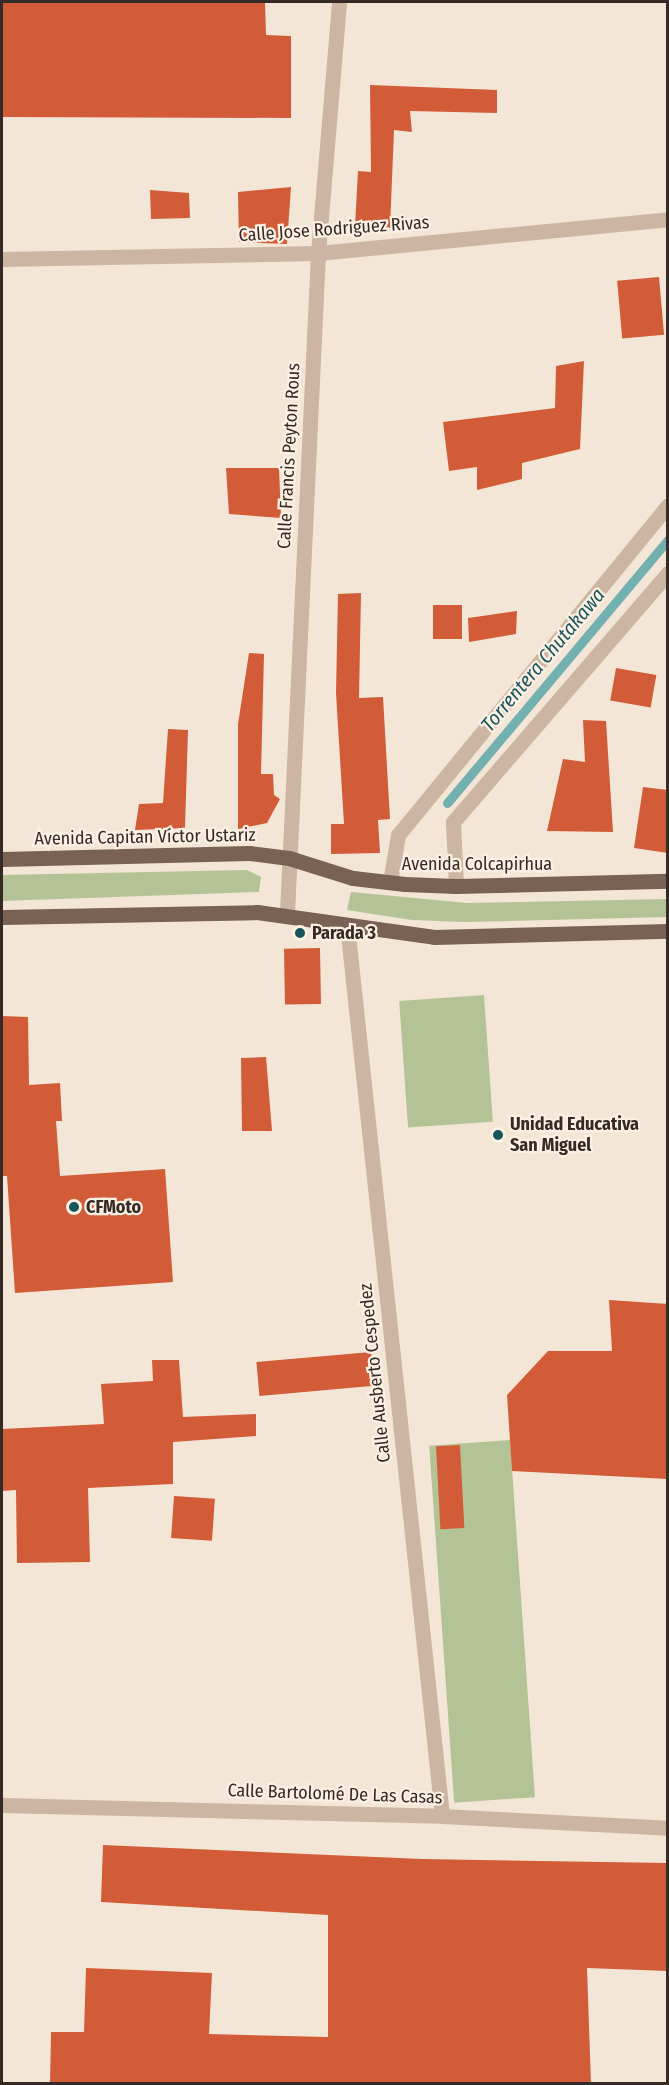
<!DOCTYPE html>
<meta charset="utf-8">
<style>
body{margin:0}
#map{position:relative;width:669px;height:2085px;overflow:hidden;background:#f3e6d6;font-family:"Fira Sans Condensed",sans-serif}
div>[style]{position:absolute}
.green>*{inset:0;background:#b4c395;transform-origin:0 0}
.stream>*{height:9px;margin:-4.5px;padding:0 4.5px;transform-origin:4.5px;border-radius:4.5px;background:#73b0b2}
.building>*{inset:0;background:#d15c37;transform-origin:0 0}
.minor>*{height:15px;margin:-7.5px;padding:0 7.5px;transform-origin:7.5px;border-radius:7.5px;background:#ccb5a2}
.major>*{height:15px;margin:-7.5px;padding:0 7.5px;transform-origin:7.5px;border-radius:7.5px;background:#796154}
.dots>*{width:16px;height:16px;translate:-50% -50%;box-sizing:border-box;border:3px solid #fbf0e3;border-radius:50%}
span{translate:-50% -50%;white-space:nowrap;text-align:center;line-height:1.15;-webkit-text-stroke:4.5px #fbf0e3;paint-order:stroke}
.street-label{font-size:18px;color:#352a25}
.poi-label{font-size:18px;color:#352a25;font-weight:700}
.left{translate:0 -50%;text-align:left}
.water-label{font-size:20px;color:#17565a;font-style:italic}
.frame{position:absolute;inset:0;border:3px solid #352a25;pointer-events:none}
</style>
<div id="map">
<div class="green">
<i style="clip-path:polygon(247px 870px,261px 877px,259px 892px,2px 901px,2px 875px)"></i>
<i style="clip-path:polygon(351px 892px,467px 903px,667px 899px,667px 917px,465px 922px,412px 920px,347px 910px)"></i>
<i style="left:484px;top:995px;width:127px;height:85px;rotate:86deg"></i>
<i style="left:510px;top:1440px;width:358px;height:81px;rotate:86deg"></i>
</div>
<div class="stream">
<i style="left:447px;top:803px;width:344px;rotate:-50deg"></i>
</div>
<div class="building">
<i style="clip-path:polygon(2px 2px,265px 2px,266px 35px,291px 36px,291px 118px,2px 117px)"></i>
<i style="clip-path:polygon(370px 85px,497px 90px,497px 113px,410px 111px,412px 132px,394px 130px,390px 228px,355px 226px,358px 171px,371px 172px)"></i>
<i style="clip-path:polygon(291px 187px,287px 244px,239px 242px,238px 192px)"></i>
<i style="clip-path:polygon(150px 190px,189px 193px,190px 218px,151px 219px)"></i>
<i style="left:659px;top:277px;width:58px;height:42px;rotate:85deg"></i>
<i style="clip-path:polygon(584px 361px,580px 449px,522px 463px,522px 479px,477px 490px,477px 467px,449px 471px,443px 422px,555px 408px,556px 366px)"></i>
<i style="clip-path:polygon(226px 468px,279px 468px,281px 518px,229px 514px)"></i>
<i style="clip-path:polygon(361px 593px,359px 698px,383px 697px,390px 819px,378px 820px,380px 853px,331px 854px,331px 824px,344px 824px,336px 693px,338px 594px)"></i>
<i style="left:462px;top:605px;width:34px;height:29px;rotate:90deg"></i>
<i style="clip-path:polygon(517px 611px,516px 634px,469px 642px,468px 618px)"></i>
<i style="clip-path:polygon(249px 653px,264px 654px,261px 774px,273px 774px,274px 795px,280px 799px,267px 823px,238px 829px,238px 724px)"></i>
<i style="left:616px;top:668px;width:41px;height:33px;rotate:10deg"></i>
<i style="clip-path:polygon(583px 720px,606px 721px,613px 832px,547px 831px,563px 759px,585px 762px)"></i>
<i style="clip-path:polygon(168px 729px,188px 730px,185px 828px,135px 830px,139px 804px,163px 803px)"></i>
<i style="clip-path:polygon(643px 787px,668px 790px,668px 853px,634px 848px)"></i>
<i style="left:320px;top:948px;width:56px;height:36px;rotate:89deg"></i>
<i style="clip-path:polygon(2px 1016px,28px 1017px,29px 1085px,60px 1083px,62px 1121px,56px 1121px,60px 1176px,165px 1169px,173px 1282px,15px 1293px,7px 1176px,2px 1176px)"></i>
<i style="clip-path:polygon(266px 1057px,272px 1131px,242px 1131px,241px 1058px)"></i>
<i style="clip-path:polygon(609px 1300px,668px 1304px,668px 1479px,512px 1471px,507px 1395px,548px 1351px,612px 1351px)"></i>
<i style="left:371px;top:1352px;width:34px;height:115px;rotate:85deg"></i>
<i style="clip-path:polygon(152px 1360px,179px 1360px,183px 1417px,256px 1414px,256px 1436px,173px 1442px,173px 1484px,88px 1488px,90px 1562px,17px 1563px,16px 1490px,2px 1491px,2px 1429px,104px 1424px,101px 1384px,153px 1381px)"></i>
<i style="left:460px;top:1445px;width:83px;height:24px;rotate:87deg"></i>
<i style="left:174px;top:1496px;width:41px;height:42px;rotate:4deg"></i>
<i style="clip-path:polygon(103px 1845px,422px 1859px,668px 1863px,668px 1971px,587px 1968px,591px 2084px,50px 2084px,51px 2032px,84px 2032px,86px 1968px,212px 1973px,209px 2034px,328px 2037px,328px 1915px,101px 1902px)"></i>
</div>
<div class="minor">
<i style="left:2px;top:259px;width:316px;rotate:-1.1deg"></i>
<i style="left:318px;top:253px;width:352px;rotate:-5.5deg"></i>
<i style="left:390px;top:882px;width:48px;rotate:-80.3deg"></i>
<i style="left:398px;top:835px;width:426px;rotate:-50.7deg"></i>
<i style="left:456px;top:886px;width:64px;rotate:-92.7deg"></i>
<i style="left:453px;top:822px;width:329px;rotate:-49.2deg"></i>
<i style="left:287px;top:913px;width:661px;rotate:-87.31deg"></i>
<i style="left:318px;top:253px;width:252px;rotate:-85.2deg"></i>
<i style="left:347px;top:925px;width:896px;rotate:83.91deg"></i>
<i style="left:2px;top:1805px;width:440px;rotate:1.4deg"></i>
<i style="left:442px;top:1816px;width:226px;rotate:3deg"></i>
</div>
<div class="major">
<i style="left:2px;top:859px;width:247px;rotate:-1.4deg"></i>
<i style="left:249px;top:853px;width:40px;rotate:7.1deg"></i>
<i style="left:289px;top:858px;width:67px;rotate:17.4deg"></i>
<i style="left:353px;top:878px;width:52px;rotate:6.6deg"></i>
<i style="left:405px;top:884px;width:51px;rotate:2.2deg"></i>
<i style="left:456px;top:886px;width:212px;rotate:-1.4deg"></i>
<i style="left:2px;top:917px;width:255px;rotate:-1.1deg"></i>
<i style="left:257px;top:912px;width:179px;rotate:8deg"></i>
<i style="left:434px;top:937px;width:234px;rotate:-1.5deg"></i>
</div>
<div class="dots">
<i style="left:300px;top:933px;background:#17565a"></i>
<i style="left:498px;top:1135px;background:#17565a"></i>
<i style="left:74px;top:1207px;background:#17565a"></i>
</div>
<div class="street-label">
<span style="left:334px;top:229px;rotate:-4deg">Calle Jose Rodriguez Rivas</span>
<span style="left:289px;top:456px;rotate:-87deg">Calle Francis Peyton Rous</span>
<span style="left:145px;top:837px;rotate:-1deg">Avenida Capitan Víctor Ustariz</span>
<span style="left:477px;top:864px">Avenida Colcapirhua</span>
<span style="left:375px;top:1373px;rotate:-96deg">Calle Ausberto Cespedez</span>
<span style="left:335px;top:1794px;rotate:2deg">Calle Bartolomé De Las Casas</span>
</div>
<div class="poi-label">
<span class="left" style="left:312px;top:933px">Parada 3</span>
<span class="left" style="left:510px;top:1135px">Unidad Educativa<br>San Miguel</span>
<span class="left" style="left:86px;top:1207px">CFMoto</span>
</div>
<div class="water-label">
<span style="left:543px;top:660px;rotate:-50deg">Torrentera Chutakawa</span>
</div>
<div class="frame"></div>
</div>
